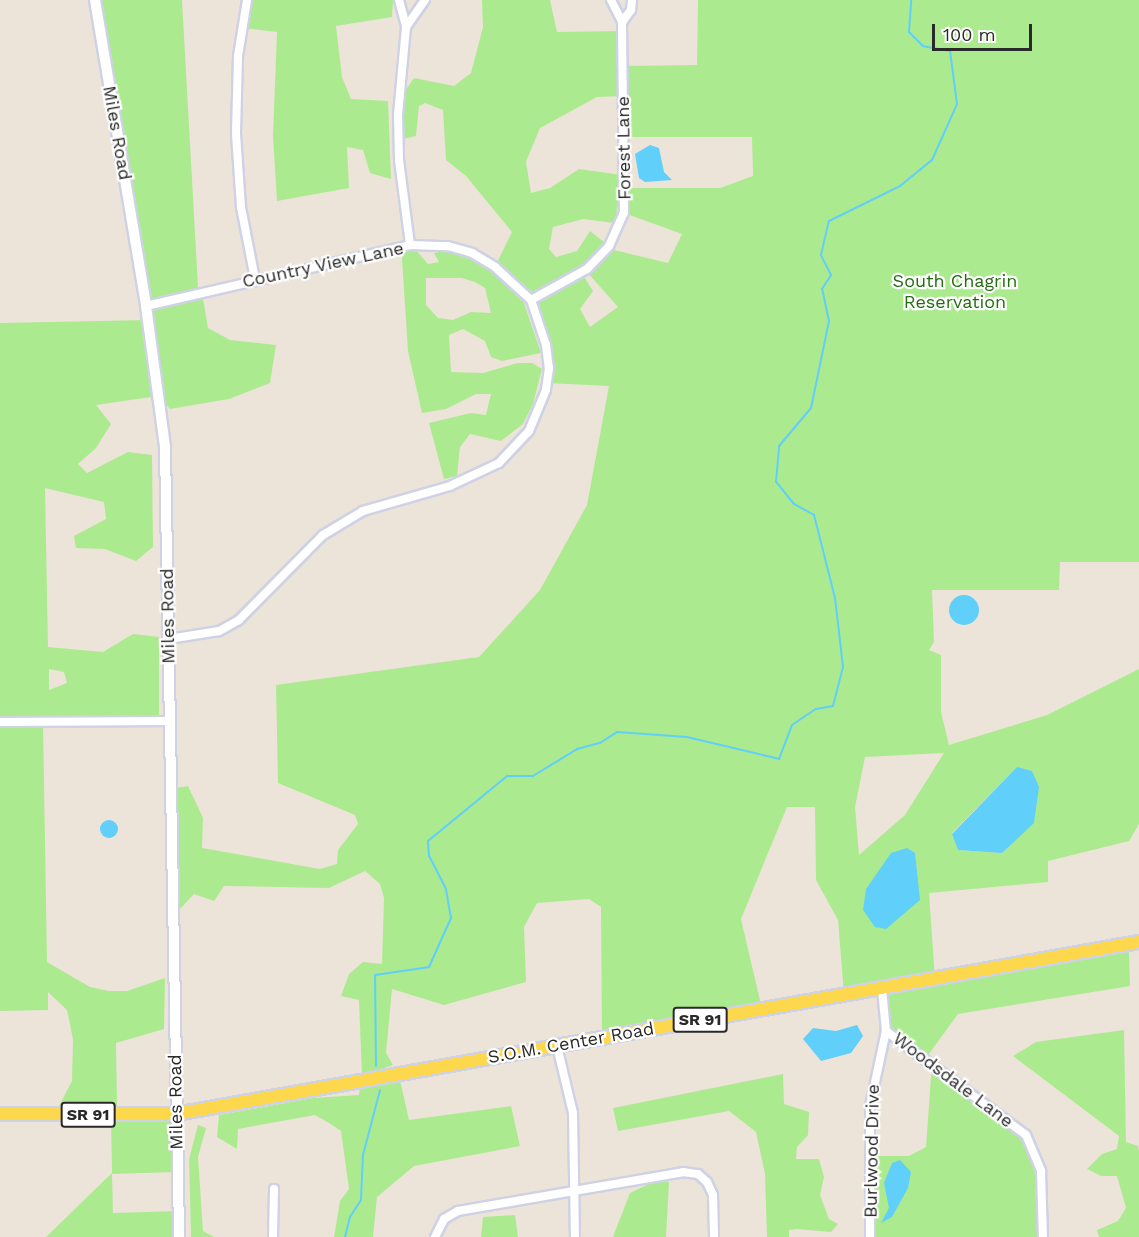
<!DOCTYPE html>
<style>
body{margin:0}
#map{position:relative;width:1139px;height:1237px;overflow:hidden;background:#ede4d9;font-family:"Work Sans",sans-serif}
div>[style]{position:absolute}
.green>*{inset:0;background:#acea8f}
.water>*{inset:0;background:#60cffa}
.round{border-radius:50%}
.stream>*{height:2px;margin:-1px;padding:0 1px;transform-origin:1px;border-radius:1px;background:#60cffa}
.roads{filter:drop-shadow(2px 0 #ced2e4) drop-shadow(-2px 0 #ced2e4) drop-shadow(0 2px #ced2e4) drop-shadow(0 -2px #ced2e4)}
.street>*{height:8px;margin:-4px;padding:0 4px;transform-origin:4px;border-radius:4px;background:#fff}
.secondary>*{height:10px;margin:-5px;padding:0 5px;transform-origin:5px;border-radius:5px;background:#fff}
.primary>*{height:12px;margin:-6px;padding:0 6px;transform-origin:6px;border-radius:6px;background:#fed84c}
span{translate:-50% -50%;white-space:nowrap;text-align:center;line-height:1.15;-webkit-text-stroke:4.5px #fff;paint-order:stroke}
.shield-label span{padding:2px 4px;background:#fff;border:2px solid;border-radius:4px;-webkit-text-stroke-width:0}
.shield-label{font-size:16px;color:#292929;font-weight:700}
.street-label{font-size:18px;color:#292929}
.park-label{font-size:18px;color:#246c12}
.scale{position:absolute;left:932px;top:24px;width:100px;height:27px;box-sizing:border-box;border:3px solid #292929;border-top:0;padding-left:8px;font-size:18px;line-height:21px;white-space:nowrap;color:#292929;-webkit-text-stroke:4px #fff;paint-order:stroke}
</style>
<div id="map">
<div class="green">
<i style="clip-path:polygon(evenodd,95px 0,182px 0,198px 287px,192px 294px,202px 292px,208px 328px,230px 340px,276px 345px,270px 383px,229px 399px,170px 409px,158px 396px,96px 405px,111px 424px,96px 448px,78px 464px,87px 473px,128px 452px,152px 455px,153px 547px,136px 561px,105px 549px,76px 548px,74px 536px,106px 519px,104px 502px,45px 488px,48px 647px,103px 652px,133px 634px,159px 637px,159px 721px,43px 722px,47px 962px,90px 987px,109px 991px,127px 991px,165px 978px,164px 1029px,116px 1043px,117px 1106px,59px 1106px,72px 1081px,73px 1039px,67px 1010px,48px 992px,48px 1010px,0 1011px,0 323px,148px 320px,95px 0,49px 669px,64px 672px,67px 683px,49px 690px,49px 669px)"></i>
<i style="clip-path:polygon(247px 0,393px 0,392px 17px,336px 26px,342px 77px,351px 99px,388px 101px,391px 179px,370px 173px,363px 150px,347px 147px,349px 188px,277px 201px,273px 136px,277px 32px,243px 28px)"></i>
<i style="clip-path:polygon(evenodd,482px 0,550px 0,557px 32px,622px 31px,623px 66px,697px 65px,698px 0,1139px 0,1139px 562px,1060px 562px,1059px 590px,932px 590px,934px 642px,929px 650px,941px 655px,941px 712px,949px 745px,1047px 715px,1139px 669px,1139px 824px,1129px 841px,1048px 861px,1048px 882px,929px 893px,935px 979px,844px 994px,838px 920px,816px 880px,815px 807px,787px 807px,741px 919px,762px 1009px,602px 1038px,601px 907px,589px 899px,537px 903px,524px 927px,526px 982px,444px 1005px,392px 989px,386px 1053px,393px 1065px,362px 1076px,359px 1000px,341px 996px,349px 974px,363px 962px,382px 964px,384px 898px,380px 884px,365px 871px,329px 888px,224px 886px,214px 901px,194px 894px,179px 910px,175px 788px,188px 786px,203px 818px,202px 848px,320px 869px,337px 864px,338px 850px,358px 824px,355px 815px,278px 783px,276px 685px,479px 657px,540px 590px,587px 505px,609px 386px,547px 383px,549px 368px,531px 301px,495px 267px,512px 232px,466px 176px,446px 160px,443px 110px,425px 103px,419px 106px,416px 136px,403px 139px,400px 118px,403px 94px,414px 78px,454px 86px,471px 73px,483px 27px,482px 0,623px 96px,624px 137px,752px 137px,753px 176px,720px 188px,625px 188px,624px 213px,682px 234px,668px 263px,614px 250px,587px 272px,618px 307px,590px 327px,580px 309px,593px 291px,581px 272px,609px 246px,590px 231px,577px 251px,556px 257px,549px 249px,553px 227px,583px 219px,615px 223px,622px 175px,579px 169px,550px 188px,531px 193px,526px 162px,540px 128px,597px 97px,623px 96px,482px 0,944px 753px,905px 815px,859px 855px,855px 807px,865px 757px,944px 753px,482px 0,1017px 767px,1014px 841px,1002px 853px,958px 850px,952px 833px,1017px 767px)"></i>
<i style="clip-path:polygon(evenodd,415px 249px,428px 264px,439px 262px,434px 253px,450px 250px,491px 268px,524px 303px,541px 353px,502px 361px,491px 357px,485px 341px,463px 329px,449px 335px,451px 372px,483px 373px,518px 363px,532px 363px,542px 369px,533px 404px,523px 424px,501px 441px,470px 434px,460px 447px,457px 476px,444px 479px,429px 423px,471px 413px,486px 415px,491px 394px,476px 394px,446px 409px,422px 413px,408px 351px,402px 259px,405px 251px,415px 249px,426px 278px,462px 278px,475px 282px,485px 288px,491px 313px,471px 312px,453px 320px,438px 318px,426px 305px,426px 278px)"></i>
<i style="clip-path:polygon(1129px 952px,1130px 986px,958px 1014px,926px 1058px,886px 1031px,882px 994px)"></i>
<i style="clip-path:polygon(1124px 1030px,1126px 1142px,1138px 1146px,1139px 1152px,1139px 1237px,1099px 1237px,1097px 1230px,1118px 1221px,1126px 1208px,1117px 1176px,1101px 1176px,1087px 1169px,1102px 1154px,1117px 1149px,1119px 1136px,1013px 1056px,1036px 1042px)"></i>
<i style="clip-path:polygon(932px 1063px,1026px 1135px,1041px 1171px,1043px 1237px,870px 1237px,870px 1156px,909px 1156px,926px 1147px)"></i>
<i style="clip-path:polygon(783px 1074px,784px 1104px,809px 1112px,808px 1135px,797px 1147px,796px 1159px,819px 1159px,824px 1177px,820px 1195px,829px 1219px,838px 1224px,831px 1232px,797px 1229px,789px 1230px,789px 1237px,767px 1237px,765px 1174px,756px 1132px,729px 1111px,618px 1131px,613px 1108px)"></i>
<i style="clip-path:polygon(400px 1080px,409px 1120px,511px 1106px,520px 1146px,414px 1166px,377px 1197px,373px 1237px,334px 1237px,340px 1201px,349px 1189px,341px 1131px,329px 1123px,315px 1115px,238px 1129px,237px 1149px,217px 1137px,219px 1115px,313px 1098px,359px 1095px,360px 1087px)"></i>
<i style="clip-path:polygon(176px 1114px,177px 1172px,112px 1174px,113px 1213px,178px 1211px,179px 1237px,46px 1237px,112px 1173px,111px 1116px)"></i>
<i style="clip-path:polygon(198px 1125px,206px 1128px,198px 1157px,203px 1231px,214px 1237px,191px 1237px,189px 1159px)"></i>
<i style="clip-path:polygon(657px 1180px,669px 1182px,666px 1237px,613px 1237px,630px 1193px)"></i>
<i style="clip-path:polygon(515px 1215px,518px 1237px,481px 1237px,483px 1217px)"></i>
</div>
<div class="water">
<i style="clip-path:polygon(650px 145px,659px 148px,664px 172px,672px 180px,645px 182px,639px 178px,635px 154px)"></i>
<i class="round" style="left:949px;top:595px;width:30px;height:30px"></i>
<i style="clip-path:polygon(1017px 767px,1032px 771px,1039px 787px,1034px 823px,1002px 853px,958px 850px,952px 834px)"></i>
<i class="round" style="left:100px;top:820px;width:18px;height:18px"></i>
<i style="clip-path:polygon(907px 848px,915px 853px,920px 900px,886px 929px,875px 927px,863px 910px,866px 889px,891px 853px)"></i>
<i style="clip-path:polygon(857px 1025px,863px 1036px,851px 1053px,821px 1061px,803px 1039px,813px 1028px,836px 1031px)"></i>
<i style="clip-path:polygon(900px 1160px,911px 1172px,908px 1188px,892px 1217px,881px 1223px,889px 1208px,884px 1183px,892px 1163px)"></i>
</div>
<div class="stream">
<i style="left:376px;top:1066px;width:91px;rotate:-90.6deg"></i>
<i style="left:375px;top:975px;width:55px;rotate:-8.4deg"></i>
<i style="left:429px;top:967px;width:54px;rotate:-65.8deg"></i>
<i style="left:451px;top:918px;width:29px;rotate:-100deg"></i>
<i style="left:446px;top:889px;width:37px;rotate:-117deg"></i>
<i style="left:429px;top:856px;width:15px;rotate:-94deg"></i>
<i style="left:428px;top:841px;width:102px;rotate:-39.4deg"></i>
<i style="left:507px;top:776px;width:26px"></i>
<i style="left:533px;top:776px;width:52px;rotate:-31.5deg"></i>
<i style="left:577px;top:749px;width:24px;rotate:-15deg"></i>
<i style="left:600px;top:743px;width:20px;rotate:-33deg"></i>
<i style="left:617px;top:732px;width:70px;rotate:4.1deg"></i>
<i style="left:687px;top:737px;width:95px;rotate:13.4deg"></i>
<i style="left:779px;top:759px;width:36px;rotate:-69deg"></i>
<i style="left:792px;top:725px;width:29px;rotate:-34deg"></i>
<i style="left:816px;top:709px;width:17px;rotate:-10deg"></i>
<i style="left:833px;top:706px;width:40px;rotate:-75.6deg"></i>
<i style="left:843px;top:667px;width:69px;rotate:-96.6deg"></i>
<i style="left:835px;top:598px;width:86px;rotate:-104.2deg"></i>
<i style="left:814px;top:515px;width:23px;rotate:-151deg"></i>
<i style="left:794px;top:504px;width:28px;rotate:-129deg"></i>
<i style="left:776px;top:482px;width:36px;rotate:-85deg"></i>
<i style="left:779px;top:446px;width:50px;rotate:-49.9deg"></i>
<i style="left:811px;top:408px;width:89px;rotate:-78.3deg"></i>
<i style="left:829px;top:321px;width:33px;rotate:-102deg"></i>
<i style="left:822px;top:289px;width:17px;rotate:-57deg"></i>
<i style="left:831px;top:275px;width:22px;rotate:-117deg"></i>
<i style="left:821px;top:255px;width:35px;rotate:-77deg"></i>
<i style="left:829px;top:221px;width:79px;rotate:-26.2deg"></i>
<i style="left:900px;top:186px;width:41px;rotate:-39.1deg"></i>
<i style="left:932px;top:160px;width:61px;rotate:-65.9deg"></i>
<i style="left:957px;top:104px;width:53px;rotate:-97.5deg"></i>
<i style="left:950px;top:51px;width:27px;rotate:-170deg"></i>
<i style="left:923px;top:46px;width:20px;rotate:-135deg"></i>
<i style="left:909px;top:32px;width:32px;rotate:-86deg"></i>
<i style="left:345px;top:1237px;width:21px;rotate:-76deg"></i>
<i style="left:350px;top:1217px;width:20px;rotate:-57deg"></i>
<i style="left:361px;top:1200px;width:45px;rotate:-87.5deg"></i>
<i style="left:363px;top:1155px;width:67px;rotate:-75.3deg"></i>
</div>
<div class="roads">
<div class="street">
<i style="left:247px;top:0;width:57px;rotate:99.1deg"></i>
<i style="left:238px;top:56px;width:78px;rotate:91.5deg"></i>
<i style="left:236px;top:134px;width:73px;rotate:86.1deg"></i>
<i style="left:241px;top:207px;width:73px;rotate:79deg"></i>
<i style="left:399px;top:0;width:28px;rotate:75deg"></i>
<i style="left:406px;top:27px;width:33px;rotate:-55deg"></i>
<i style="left:611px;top:0;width:25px;rotate:63deg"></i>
<i style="left:622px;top:22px;width:15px;rotate:-53deg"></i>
<i style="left:631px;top:10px;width:10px;rotate:-84deg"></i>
<i style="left:406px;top:27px;width:88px;rotate:95.2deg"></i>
<i style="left:398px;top:115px;width:45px;rotate:88.7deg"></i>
<i style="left:399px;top:160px;width:86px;rotate:82.6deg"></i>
<i style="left:531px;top:300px;width:64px;rotate:-29deg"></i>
<i style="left:587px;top:269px;width:32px;rotate:-46deg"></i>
<i style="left:609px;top:246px;width:36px;rotate:-66deg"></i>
<i style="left:624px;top:213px;width:191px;rotate:-90.6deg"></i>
<i style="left:146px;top:306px;width:271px;rotate:-13deg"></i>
<i style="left:410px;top:245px;width:38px;rotate:2deg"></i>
<i style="left:448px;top:246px;width:25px;rotate:16deg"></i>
<i style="left:472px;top:253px;width:27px;rotate:31deg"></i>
<i style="left:495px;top:267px;width:49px;rotate:42.5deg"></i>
<i style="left:531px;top:300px;width:47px;rotate:71.6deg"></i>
<i style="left:546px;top:345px;width:23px;rotate:83deg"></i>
<i style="left:549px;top:368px;width:22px;rotate:98deg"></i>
<i style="left:546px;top:390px;width:44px;rotate:112.5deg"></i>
<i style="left:529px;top:431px;width:44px;rotate:133.2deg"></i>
<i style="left:499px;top:463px;width:54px;rotate:154.9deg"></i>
<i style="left:450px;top:486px;width:91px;rotate:164deg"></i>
<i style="left:363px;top:511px;width:47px;rotate:149deg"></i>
<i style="left:323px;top:535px;width:120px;rotate:134.7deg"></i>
<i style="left:239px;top:620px;width:23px;rotate:151deg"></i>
<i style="left:219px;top:631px;width:51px;rotate:170.9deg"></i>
<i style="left:0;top:722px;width:170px;rotate:-0.3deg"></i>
<i style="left:882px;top:989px;width:42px;rotate:84.6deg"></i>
<i style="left:886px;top:1031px;width:174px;rotate:36.6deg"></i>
<i style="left:1026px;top:1135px;width:39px;rotate:67deg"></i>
<i style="left:1041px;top:1171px;width:66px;rotate:88.3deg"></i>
<i style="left:557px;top:1046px;width:69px;rotate:76.6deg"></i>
<i style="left:573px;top:1113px;width:124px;rotate:89.1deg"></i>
<i style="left:273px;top:1237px;width:48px;rotate:-88.8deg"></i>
<i style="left:435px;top:1237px;width:20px;rotate:-63deg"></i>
<i style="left:444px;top:1219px;width:16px;rotate:-30deg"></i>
<i style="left:458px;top:1211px;width:228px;rotate:-9.8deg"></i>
<i style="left:683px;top:1172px;width:15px;rotate:8deg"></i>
<i style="left:698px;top:1174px;width:12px;rotate:42deg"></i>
<i style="left:707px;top:1182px;width:14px;rotate:65deg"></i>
<i style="left:713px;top:1195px;width:42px;rotate:88.6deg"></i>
<i style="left:870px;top:1237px;width:131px;rotate:-90deg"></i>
<i style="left:870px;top:1106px;width:77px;rotate:-78deg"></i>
</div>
<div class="secondary">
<i style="left:95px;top:0;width:310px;rotate:80.5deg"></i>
<i style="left:146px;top:306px;width:142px;rotate:82.3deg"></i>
<i style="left:165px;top:447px;width:790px;rotate:88.98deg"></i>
</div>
<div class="primary">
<i style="left:0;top:1114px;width:176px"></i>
<i style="left:176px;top:1114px;width:978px;rotate:-10.13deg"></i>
</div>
</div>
<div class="shield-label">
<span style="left:700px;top:1020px">SR 91</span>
<span style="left:88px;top:1115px">SR 91</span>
</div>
<div class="street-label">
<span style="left:117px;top:133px;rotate:80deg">Miles Road</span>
<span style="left:624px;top:148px;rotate:-91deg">Forest Lane</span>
<span style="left:323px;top:265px;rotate:-12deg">Country View Lane</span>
<span style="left:168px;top:616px;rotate:-91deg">Miles Road</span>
<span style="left:571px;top:1043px;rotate:-10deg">S.O.M. Center Road</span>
<span style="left:953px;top:1080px;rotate:37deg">Woodsdale Lane</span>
<span style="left:176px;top:1102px;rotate:-91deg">Miles Road</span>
<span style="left:872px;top:1151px;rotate:-89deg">Burlwood Drive</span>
</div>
<div class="park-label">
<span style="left:955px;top:292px">South Chagrin<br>Reservation</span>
</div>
<div class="scale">100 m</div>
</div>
